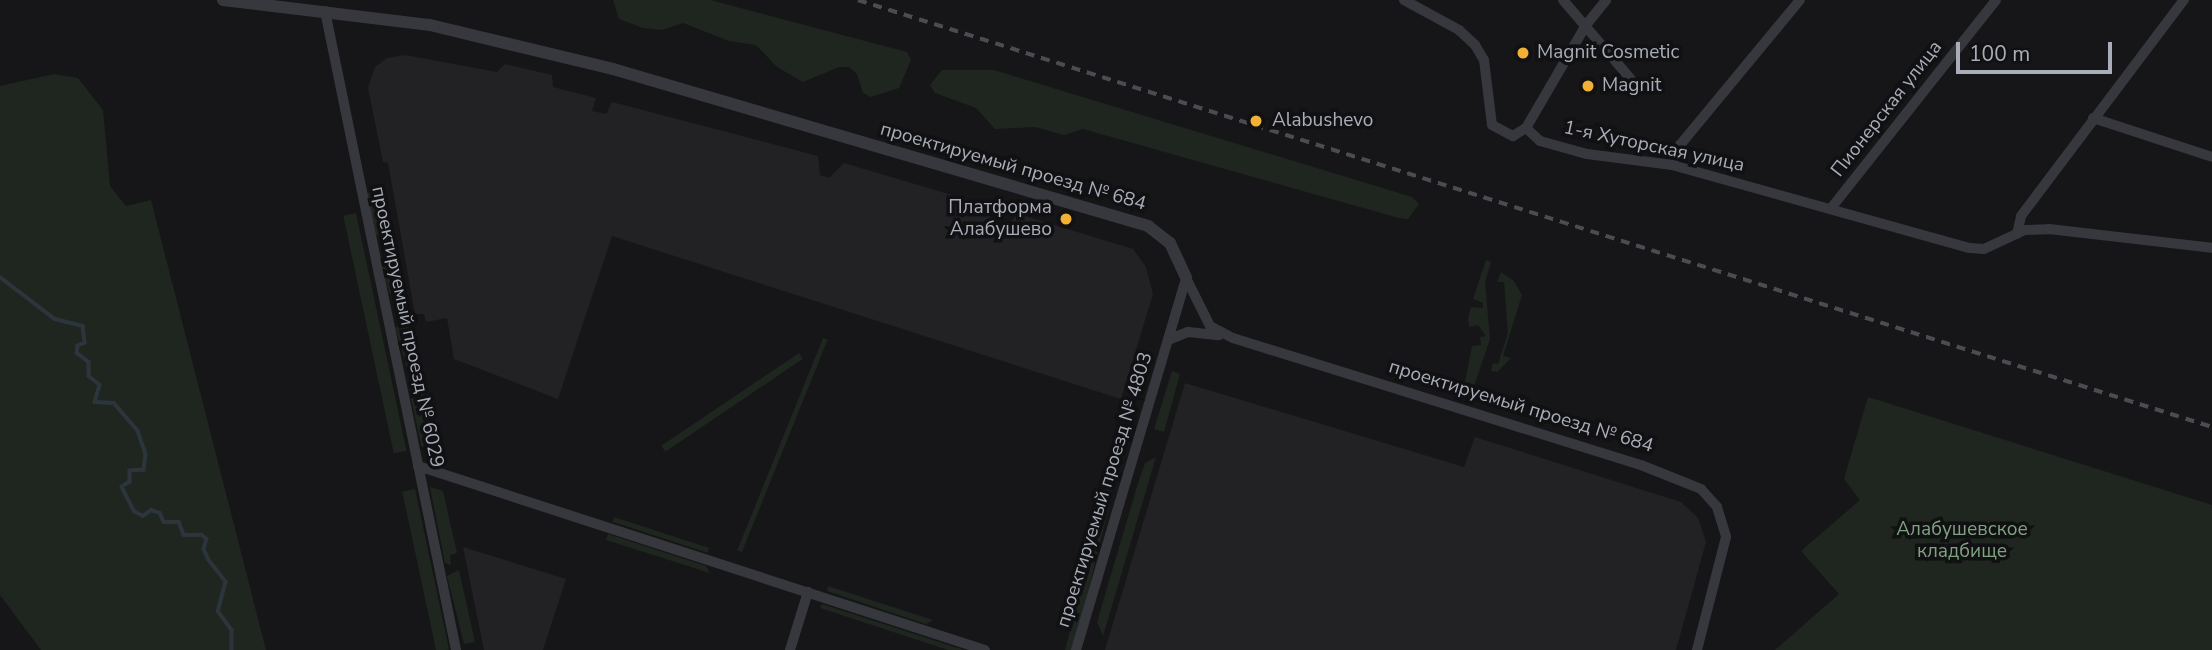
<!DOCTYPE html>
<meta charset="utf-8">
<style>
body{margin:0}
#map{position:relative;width:2212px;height:650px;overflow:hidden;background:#161618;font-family:"Nunito Sans",sans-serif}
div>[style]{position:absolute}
.built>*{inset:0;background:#222225}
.green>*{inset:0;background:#1e261f;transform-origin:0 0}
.stream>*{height:3.5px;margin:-1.75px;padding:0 1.75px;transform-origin:1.75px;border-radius:1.75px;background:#2c353c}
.minor>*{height:10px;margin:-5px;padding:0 5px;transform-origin:5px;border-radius:5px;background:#37383d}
.tertiary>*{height:12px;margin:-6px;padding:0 6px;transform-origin:6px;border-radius:6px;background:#37383d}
.rail>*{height:3.5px;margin-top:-1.75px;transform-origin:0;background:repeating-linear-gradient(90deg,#4a4c52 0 9px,transparent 0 16px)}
.dots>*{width:19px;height:19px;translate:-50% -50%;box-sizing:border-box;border:4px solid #111113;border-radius:50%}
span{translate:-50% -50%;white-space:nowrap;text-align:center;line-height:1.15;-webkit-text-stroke:7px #111113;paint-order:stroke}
.poi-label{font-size:19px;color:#a8adb8}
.left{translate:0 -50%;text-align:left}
.right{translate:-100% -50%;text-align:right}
.street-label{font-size:19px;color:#a8adb8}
.park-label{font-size:19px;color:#7fa381}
.scale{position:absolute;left:1956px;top:42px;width:156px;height:32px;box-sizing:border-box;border:4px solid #a8adb8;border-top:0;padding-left:9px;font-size:21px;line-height:24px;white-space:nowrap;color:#a8adb8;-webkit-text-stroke:5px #111113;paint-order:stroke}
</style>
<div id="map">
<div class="built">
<i style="clip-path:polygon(405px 55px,497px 72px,505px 64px,552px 75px,553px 87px,596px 98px,592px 111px,606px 114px,612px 102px,818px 156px,820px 175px,829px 178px,844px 163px,989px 206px,992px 233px,999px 235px,1018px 214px,1133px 249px,1146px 267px,1153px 294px,1121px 399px,612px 236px,558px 399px,454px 359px,447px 318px,426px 322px,424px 314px,415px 314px,388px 163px,383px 162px,368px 88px,375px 67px,387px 58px)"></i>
<i style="clip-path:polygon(1185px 383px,1464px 467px,1475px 437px,1681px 502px,1698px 518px,1706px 542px,1676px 650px,1105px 650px)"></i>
<i style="clip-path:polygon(463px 547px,566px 579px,543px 650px,484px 650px)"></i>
</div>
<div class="green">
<i style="clip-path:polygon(613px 0,710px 0,907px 52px,911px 60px,899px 88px,871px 97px,863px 93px,857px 74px,849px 67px,839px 67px,803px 82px,777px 67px,756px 45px,729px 41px,683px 23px,662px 30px,643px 28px,619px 19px)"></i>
<i style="clip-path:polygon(942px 70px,994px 70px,1412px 197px,1419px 204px,1408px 219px,1399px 218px,1083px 129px,1064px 135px,1035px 127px,995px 129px,976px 108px,935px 93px,930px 85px)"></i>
<i style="clip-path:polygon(54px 74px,78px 78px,103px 110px,110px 186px,126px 206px,151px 200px,266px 650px,41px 650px,0 595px,0 86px)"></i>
<i style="clip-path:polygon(380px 190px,391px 240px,376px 235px,367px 193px)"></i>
<i style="left:356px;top:213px;width:243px;height:13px;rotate:78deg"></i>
<i style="clip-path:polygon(392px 249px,404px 297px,389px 293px,381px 260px)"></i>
<i style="clip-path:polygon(1486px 260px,1491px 262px,1485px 282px,1490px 339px,1473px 389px,1464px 387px,1472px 346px,1481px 345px,1480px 337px,1486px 336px,1478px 325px,1469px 327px,1468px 319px,1471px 307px,1483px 308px,1483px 303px,1473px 299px)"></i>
<i style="clip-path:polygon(1501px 272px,1514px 281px,1522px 295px,1503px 356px,1511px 358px,1497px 372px,1491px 371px,1493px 363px,1498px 364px,1508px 333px,1504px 282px,1497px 282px)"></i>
<i style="clip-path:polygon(408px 325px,417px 365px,407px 368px,395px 327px)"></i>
<i style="left:823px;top:338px;width:5px;height:229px;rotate:22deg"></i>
<i style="left:799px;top:353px;width:7px;height:166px;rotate:56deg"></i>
<i style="clip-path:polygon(1172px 371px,1180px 374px,1164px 432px,1154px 429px)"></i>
<i style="clip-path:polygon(419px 375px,436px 454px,422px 449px,407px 381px)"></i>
<i style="clip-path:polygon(1868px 397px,2212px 505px,2212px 650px,1775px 650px,1839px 594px,1801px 551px,1860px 500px,1844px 479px)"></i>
<i style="left:1121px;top:426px;width:8px;height:234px;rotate:14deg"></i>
<i style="clip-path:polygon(1156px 457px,1103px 636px,1097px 622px,1138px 483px,1145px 463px)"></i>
<i style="clip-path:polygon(430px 487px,443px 491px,457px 553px,450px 555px,451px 565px,445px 563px)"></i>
<i style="left:415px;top:489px;width:164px;height:13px;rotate:78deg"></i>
<i style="left:614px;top:517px;width:100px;height:5px;rotate:18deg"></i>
<i style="clip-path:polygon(608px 534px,706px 566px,710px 573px,606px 540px)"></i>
<i style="clip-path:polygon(459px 570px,475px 642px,464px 644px,447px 576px)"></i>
<i style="clip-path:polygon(828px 586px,933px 620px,926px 624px,827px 591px)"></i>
<i style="clip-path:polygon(822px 604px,964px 650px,948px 650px,820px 608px)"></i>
</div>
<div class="stream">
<i style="left:0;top:277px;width:69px;rotate:37.4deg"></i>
<i style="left:55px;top:319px;width:29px;rotate:14deg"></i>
<i style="left:83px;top:326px;width:17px;rotate:83deg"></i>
<i style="left:85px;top:343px;width:8px;rotate:157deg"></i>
<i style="left:78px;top:346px;width:7px;rotate:98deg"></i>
<i style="left:77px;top:353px;width:15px;rotate:37deg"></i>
<i style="left:89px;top:362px;width:14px;rotate:90deg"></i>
<i style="left:89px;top:376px;width:14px;rotate:39deg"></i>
<i style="left:100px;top:385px;width:18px;rotate:106deg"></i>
<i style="left:95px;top:402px;width:19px;rotate:3deg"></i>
<i style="left:114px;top:403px;width:37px;rotate:49deg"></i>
<i style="left:138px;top:431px;width:24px;rotate:71deg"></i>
<i style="left:146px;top:454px;width:16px;rotate:97deg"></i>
<i style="left:144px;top:470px;width:14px;rotate:176deg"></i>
<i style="left:130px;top:471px;width:11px;rotate:90deg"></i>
<i style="left:130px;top:482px;width:9px;rotate:148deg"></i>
<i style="left:122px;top:487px;width:27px;rotate:63deg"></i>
<i style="left:134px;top:511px;width:10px;rotate:29deg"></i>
<i style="left:143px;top:516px;width:10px;rotate:-37deg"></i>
<i style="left:151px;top:510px;width:9px;rotate:18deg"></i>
<i style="left:160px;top:513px;width:10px;rotate:66deg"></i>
<i style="left:164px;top:522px;width:15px"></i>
<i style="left:179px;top:522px;width:14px;rotate:69deg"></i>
<i style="left:184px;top:535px;width:18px"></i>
<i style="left:202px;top:535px;width:6px;rotate:39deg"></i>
<i style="left:207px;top:539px;width:10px;rotate:107deg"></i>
<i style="left:204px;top:549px;width:12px;rotate:66deg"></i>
<i style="left:209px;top:560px;width:28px;rotate:52deg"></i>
<i style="left:226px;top:582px;width:30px;rotate:105deg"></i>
<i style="left:218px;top:611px;width:24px;rotate:54deg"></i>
<i style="left:232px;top:630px;width:20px;rotate:90deg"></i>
</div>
<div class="minor">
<i style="left:1404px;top:0;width:63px;rotate:28.6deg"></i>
<i style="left:1459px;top:30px;width:22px;rotate:43deg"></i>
<i style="left:1475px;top:45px;width:17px;rotate:59deg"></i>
<i style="left:1484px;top:60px;width:65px;rotate:83deg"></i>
<i style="left:1492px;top:125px;width:24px;rotate:28deg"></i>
<i style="left:1513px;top:136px;width:15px;rotate:-32deg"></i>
<i style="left:1526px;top:128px;width:119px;rotate:-59.8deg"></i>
<i style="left:1586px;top:25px;width:32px;rotate:-51deg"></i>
<i style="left:1563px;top:0;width:111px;rotate:49.4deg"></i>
<i style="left:325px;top:11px;width:652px;rotate:78.41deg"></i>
<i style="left:2093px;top:118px;width:125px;rotate:18.1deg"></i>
<i style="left:1526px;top:128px;width:19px;rotate:43deg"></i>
<i style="left:1540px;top:141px;width:49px;rotate:15.5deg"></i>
<i style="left:1587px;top:154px;width:86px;rotate:7.4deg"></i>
<i style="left:1672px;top:165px;width:309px;rotate:15.6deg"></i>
<i style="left:1970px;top:248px;width:14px;rotate:4deg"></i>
<i style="left:1984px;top:249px;width:45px;rotate:-24.9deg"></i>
<i style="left:2025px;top:230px;width:24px;rotate:-2deg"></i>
<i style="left:2049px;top:229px;width:164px;rotate:6.6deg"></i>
<i style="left:1672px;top:165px;width:22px;rotate:-68deg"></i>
<i style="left:1680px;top:145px;width:188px;rotate:-50.4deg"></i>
<i style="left:1832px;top:207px;width:264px;rotate:-51.6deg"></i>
<i style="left:2017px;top:234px;width:18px;rotate:-77deg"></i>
<i style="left:2021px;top:216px;width:271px;rotate:-53deg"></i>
<i style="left:1186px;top:278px;width:54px;rotate:63.4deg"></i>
<i style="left:1210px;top:326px;width:26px;rotate:28deg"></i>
<i style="left:1233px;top:338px;width:427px;rotate:17.3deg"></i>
<i style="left:1641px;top:465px;width:65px;rotate:21.8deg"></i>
<i style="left:1701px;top:489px;width:24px;rotate:48deg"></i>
<i style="left:1717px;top:507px;width:31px;rotate:73deg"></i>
<i style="left:1726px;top:537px;width:117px;rotate:104.4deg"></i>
<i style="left:1168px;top:340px;width:22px;rotate:-22deg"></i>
<i style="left:1188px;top:332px;width:31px;rotate:6deg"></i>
<i style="left:418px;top:466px;width:596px;rotate:17.98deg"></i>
<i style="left:790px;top:650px;width:61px;rotate:-72.8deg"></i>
<i style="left:1076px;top:650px;width:388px;rotate:-73.5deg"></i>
</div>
<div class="tertiary">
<i style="left:223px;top:0;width:209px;rotate:6.9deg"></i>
<i style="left:430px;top:25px;width:188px;rotate:13.5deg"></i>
<i style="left:613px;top:69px;width:558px;rotate:16.35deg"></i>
<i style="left:1148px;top:226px;width:28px;rotate:38deg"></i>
<i style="left:1170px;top:243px;width:38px;rotate:65deg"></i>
</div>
<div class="rail">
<i style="left:858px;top:0;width:1420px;rotate:17.5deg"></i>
</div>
<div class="dots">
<i style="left:1523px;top:53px;background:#f2b134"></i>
<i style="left:1588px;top:86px;background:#f2b134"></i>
<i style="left:1256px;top:121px;background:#f2b134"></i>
<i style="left:1066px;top:219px;background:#f2b134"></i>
</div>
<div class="poi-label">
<span class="left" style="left:1537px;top:53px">Magnit Cosmetic</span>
<span class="left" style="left:1602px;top:86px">Magnit</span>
<span class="left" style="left:1272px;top:121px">Alabushevo</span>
<span class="right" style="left:1052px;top:219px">Платформа<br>Алабушево</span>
</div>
<div class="street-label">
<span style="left:1887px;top:109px;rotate:-52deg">Пионерская улица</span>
<span style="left:1654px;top:147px;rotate:12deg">1-я Хуторская улица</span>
<span style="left:1013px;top:167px;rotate:16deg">проектируемый проезд № 684</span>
<span style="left:407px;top:327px;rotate:78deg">проектируемый проезд № 6029</span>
<span style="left:1521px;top:407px;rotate:17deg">проектируемый проезд № 684</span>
<span style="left:1105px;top:490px;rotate:-73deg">проектируемый проезд № 4803</span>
</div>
<div class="park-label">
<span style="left:1962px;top:541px">Алабушевское<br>кладбище</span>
</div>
<div class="scale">100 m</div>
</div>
